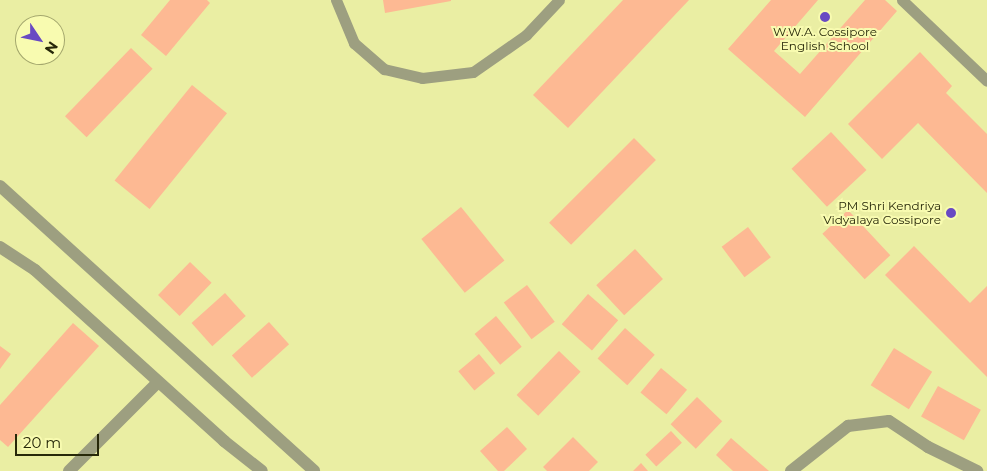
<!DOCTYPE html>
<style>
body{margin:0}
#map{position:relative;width:987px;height:471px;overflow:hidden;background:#eaeea3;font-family:Montserrat,sans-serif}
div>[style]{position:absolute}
.building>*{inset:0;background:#fdb993;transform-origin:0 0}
.service>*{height:11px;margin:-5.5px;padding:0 5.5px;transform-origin:5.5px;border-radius:5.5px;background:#9d9f80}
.minor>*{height:12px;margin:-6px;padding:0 6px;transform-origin:6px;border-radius:6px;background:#9d9f80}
.tertiary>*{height:12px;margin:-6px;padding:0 6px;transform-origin:6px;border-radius:6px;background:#9d9f80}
.dots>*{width:14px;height:14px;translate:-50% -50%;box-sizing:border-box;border:2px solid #f8fbb0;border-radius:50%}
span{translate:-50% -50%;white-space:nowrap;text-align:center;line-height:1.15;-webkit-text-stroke:4px #f8fbb0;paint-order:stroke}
.poi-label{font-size:12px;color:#272809}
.right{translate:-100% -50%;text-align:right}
.north{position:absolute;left:15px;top:15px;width:50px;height:50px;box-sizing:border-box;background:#f8fbb0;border:1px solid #a4a76d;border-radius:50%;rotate:124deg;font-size:14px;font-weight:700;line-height:20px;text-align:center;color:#272809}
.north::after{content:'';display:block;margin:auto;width:18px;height:22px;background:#694ac3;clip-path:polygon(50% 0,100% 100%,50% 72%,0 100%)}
.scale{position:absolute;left:15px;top:434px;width:84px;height:22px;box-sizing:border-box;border:2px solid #272809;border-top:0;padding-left:6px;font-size:15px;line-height:18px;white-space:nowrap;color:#272809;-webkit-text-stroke:4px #f8fbb0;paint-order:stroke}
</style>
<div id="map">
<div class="building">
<i style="clip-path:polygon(170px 0,207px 0,210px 3px,166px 56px,141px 35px)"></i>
<i style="clip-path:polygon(383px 0,451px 0,451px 1px,385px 13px)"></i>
<i style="clip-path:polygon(623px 0,689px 0,568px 128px,533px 95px)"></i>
<i style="clip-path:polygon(771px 0,818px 0,774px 51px,800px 74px,865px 0,885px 0,897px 11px,805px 117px,728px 49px)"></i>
<i style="left:131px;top:48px;width:30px;height:95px;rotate:44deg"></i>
<i style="clip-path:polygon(920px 52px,952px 86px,946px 93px,987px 134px,987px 193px,918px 123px,882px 159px,848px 124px)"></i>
<i style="left:192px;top:85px;width:45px;height:123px;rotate:39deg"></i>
<i style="left:831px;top:132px;width:52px;height:54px;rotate:47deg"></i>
<i style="left:634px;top:138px;width:31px;height:120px;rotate:45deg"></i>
<i style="left:461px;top:207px;width:69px;height:51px;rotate:51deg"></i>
<i style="left:848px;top:210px;width:62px;height:35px;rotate:47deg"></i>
<i style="left:748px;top:227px;width:38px;height:33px;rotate:53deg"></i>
<i style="clip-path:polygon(914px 246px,970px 303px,987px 286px,987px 377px,885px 275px)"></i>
<i style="left:635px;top:249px;width:41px;height:53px;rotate:47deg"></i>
<i style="left:190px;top:262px;width:30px;height:46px;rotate:44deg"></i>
<i style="left:527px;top:285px;width:46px;height:29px;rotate:53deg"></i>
<i style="left:225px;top:293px;width:31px;height:45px;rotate:48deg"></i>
<i style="left:588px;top:294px;width:40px;height:40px;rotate:41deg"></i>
<i style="left:496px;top:316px;width:40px;height:28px;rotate:50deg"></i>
<i style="left:269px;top:322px;width:30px;height:50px;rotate:48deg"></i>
<i style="clip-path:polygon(73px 323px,99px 346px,8px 447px,0 440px,0 405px)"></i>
<i style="left:625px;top:328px;width:40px;height:41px;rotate:42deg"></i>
<i style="clip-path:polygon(0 346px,11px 354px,0 369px)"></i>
<i style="left:894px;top:348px;width:45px;height:44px;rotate:32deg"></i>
<i style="left:559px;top:351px;width:30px;height:61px;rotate:44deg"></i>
<i style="left:479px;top:354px;width:25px;height:27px;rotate:50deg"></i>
<i style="left:661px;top:368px;width:34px;height:32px;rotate:40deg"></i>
<i style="left:938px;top:386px;width:49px;height:35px;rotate:29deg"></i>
<i style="left:697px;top:397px;width:35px;height:38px;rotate:44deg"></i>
<i style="clip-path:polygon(507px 427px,527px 449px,504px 471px,498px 471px,480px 451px)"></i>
<i style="left:671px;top:431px;width:16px;height:35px;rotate:47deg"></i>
<i style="clip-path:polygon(573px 437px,598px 462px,589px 471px,547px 471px,543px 467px)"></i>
<i style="clip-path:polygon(731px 438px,769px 471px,733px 471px,716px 455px)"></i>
<i style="clip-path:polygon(641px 463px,648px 471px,633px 471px)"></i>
</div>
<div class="service">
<i style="left:336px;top:0;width:47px;rotate:67.3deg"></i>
<i style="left:354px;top:43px;width:40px;rotate:41deg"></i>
<i style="left:384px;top:69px;width:39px;rotate:13deg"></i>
<i style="left:422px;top:78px;width:51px;rotate:-6.7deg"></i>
<i style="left:473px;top:72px;width:65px;rotate:-34.9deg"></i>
<i style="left:526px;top:35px;width:48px;rotate:-46.7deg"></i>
<i style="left:902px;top:0;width:117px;rotate:43.6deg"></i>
</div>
<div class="minor">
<i style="left:69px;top:471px;width:126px;rotate:-45deg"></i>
<i style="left:791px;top:471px;width:73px;rotate:-38.3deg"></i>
<i style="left:848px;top:426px;width:41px;rotate:-7deg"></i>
<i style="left:889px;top:421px;width:47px;rotate:33.7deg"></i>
<i style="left:928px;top:447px;width:55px;rotate:26.1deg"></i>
</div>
<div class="tertiary">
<i style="left:0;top:186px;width:424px;rotate:42.2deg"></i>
<i style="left:0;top:247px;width:42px;rotate:33.3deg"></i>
<i style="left:35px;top:270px;width:255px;rotate:42.1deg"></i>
<i style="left:224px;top:441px;width:48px;rotate:38.3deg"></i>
</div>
<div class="dots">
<i style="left:825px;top:17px;background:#694ac3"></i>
<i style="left:951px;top:213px;background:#694ac3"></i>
</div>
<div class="poi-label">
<span style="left:825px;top:39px">W.W.A. Cossipore<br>English School</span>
<span class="right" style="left:941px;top:213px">PM Shri Kendriya<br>Vidyalaya Cossipore</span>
</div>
<div class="north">N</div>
<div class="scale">20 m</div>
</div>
